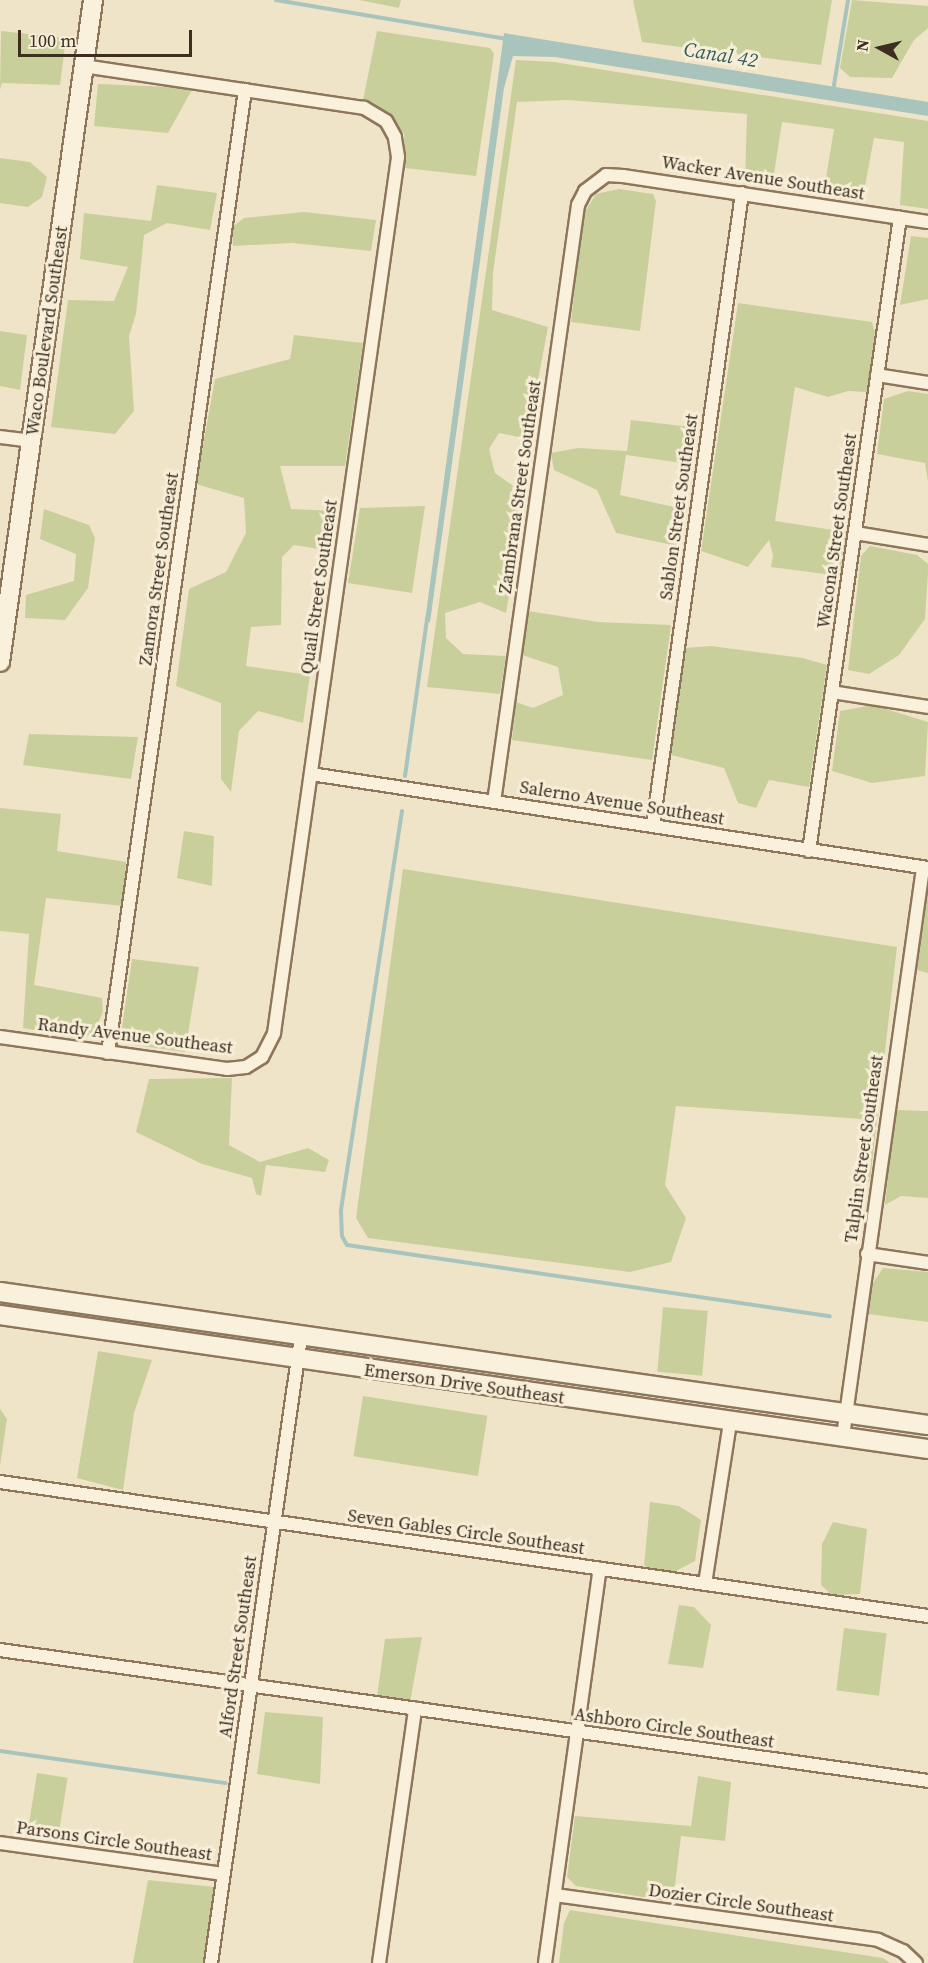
<!DOCTYPE html>
<style>
body{margin:0}
#map{position:relative;width:928px;height:1963px;overflow:hidden;background:#f0e4c8;font-family:"Source Serif 4",serif}
div>[style]{position:absolute}
.green>*{inset:0;background:#c9cf9b;transform-origin:0 0}
.water>*{inset:0;background:#a9c4bc}
.stream>*{height:4px;margin:-2px;padding:0 2px;transform-origin:2px;border-radius:2px;background:#a9c4bc}
.roads{filter:drop-shadow(2px 0 #8d765c) drop-shadow(-2px 0 #8d765c) drop-shadow(0 2px #8d765c) drop-shadow(0 -2px #8d765c)}
.street>*{height:12px;margin:-6px;padding:0 6px;transform-origin:6px;border-radius:6px;background:#faf1dc}
.secondary>*{height:18px;margin:-9px;padding:0 9px;transform-origin:9px;border-radius:9px;background:#faf1dc}
span{translate:-50% -50%;white-space:nowrap;text-align:center;line-height:1.15;-webkit-text-stroke:6px #f7eed8;paint-order:stroke}
.street-label{font-size:18px;color:#3d2e20}
.water-label{font-size:20px;color:#2f5d5a;font-style:italic}
.north{position:absolute;left:850px;top:18px;width:60px;height:60px;-webkit-text-stroke:4px #f7eed8;paint-order:stroke;rotate:278deg;font-size:16px;font-weight:700;line-height:24px;text-align:center;color:#3d2e20}
.north::after{content:'';display:block;margin:auto;width:21px;height:27px;background:#3d2e20;clip-path:polygon(50% 0,100% 100%,50% 72%,0 100%)}
.scale{position:absolute;left:18px;top:30px;width:174px;height:27px;box-sizing:border-box;border:3px solid #3d2e20;border-top:0;padding-left:8px;font-size:18px;line-height:21px;white-space:nowrap;color:#3d2e20;-webkit-text-stroke:4px #f7eed8;paint-order:stroke}
</style>
<div id="map">
<div class="green">
<i style="clip-path:polygon(359px 0,401px 0,399px 8px)"></i>
<i style="clip-path:polygon(633px 0,832px 0,821px 65px,642px 42px)"></i>
<i style="clip-path:polygon(852px 0,928px 6px,928px 28px,914px 40px,892px 78px,850px 77px,840px 68px)"></i>
<i style="clip-path:polygon(1px 31px,66px 38px,60px 85px,2px 83px,0 90px)"></i>
<i style="clip-path:polygon(377px 31px,490px 48px,494px 54px,476px 176px,405px 168px,404px 133px,386px 113px,363px 100px)"></i>
<i style="clip-path:polygon(516px 60px,554px 62px,928px 121px,928px 209px,900px 205px,904px 142px,874px 138px,862px 202px,823px 196px,834px 129px,782px 122px,772px 187px,745px 183px,747px 114px,568px 100px,517px 102px,493px 273px,492px 310px,548px 327px,533px 407px,534px 431px,528px 439px,499px 433px,489px 449px,495px 473px,520px 491px,522px 516px,506px 613px,480px 602px,445px 613px,446px 638px,463px 654px,506px 656px,500px 694px,427px 687px)"></i>
<i style="clip-path:polygon(98px 84px,193px 88px,168px 133px,94px 126px)"></i>
<i style="clip-path:polygon(0 158px,30px 162px,47px 177px,42px 197px,28px 207px,0 203px)"></i>
<i style="clip-path:polygon(157px 185px,217px 193px,210px 230px,167px 223px,144px 235px,136px 314px,129px 336px,134px 411px,115px 434px,51px 427px,68px 300px,114px 301px,128px 267px,80px 259px,84px 213px,151px 221px)"></i>
<i style="clip-path:polygon(619px 189px,653px 194px,656px 201px,640px 331px,571px 322px,583px 215px,596px 194px)"></i>
<i style="clip-path:polygon(304px 212px,376px 220px,371px 251px,292px 243px,233px 246px,232px 227px,244px 218px)"></i>
<i style="clip-path:polygon(911px 236px,928px 238px,928px 299px,900px 305px)"></i>
<i style="clip-path:polygon(738px 303px,872px 322px,875px 333px,867px 392px,848px 391px,828px 397px,795px 387px,775px 521px,846px 532px,840px 576px,771px 567px,773px 555px,769px 540px,748px 567px,701px 551px)"></i>
<i style="clip-path:polygon(0 331px,27px 335px,20px 390px,0 386px)"></i>
<i style="clip-path:polygon(294px 335px,363px 343px,345px 466px,280px 466px,291px 509px,336px 511px,332px 551px,294px 545px,282px 557px,281px 625px,251px 627px,246px 666px,310px 675px,303px 723px,258px 711px,239px 731px,231px 792px,221px 779px,221px 703px,176px 686px,189px 589px,226px 572px,246px 533px,244px 498px,196px 484px,215px 379px,290px 359px)"></i>
<i style="clip-path:polygon(908px 391px,928px 394px,928px 482px,925px 463px,877px 454px,884px 399px)"></i>
<i style="clip-path:polygon(631px 420px,691px 427px,694px 432px,690px 464px,626px 455px,620px 495px,683px 509px,677px 546px,616px 533px,597px 490px,554px 470px,551px 453px,578px 448px,627px 451px)"></i>
<i style="clip-path:polygon(425px 506px,412px 593px,348px 583px,360px 508px)"></i>
<i style="clip-path:polygon(44px 509px,89px 525px,95px 538px,88px 588px,65px 620px,25px 618px,26px 595px,74px 581px,76px 554px,40px 539px)"></i>
<i style="clip-path:polygon(870px 546px,917px 555px,928px 564px,928px 572px,925px 619px,899px 655px,869px 674px,848px 670px,861px 556px)"></i>
<i style="clip-path:polygon(528px 611px,598px 622px,671px 625px,652px 760px,512px 740px,516px 702px,533px 708px,563px 695px,558px 667px,522px 655px)"></i>
<i style="clip-path:polygon(711px 646px,803px 658px,827px 665px,809px 787px,769px 780px,756px 808px,738px 803px,724px 768px,671px 755px,684px 648px)"></i>
<i style="clip-path:polygon(873px 705px,928px 722px,925px 776px,872px 783px,832px 771px,840px 711px)"></i>
<i style="clip-path:polygon(29px 734px,138px 737px,131px 779px,23px 765px)"></i>
<i style="clip-path:polygon(0 808px,61px 814px,57px 851px,126px 862px,123px 906px,46px 898px,34px 985px,102px 998px,103px 1012px,93px 1034px,77px 1038px,23px 1028px,29px 934px,0 931px)"></i>
<i style="clip-path:polygon(184px 831px,214px 836px,212px 886px,177px 878px)"></i>
<i style="clip-path:polygon(403px 869px,897px 947px,870px 1181px,855px 1188px,862px 1119px,676px 1106px,665px 1185px,686px 1218px,671px 1262px,630px 1272px,368px 1238px,356px 1218px)"></i>
<i style="clip-path:polygon(928px 892px,928px 973px,917px 970px)"></i>
<i style="clip-path:polygon(132px 959px,199px 967px,185px 1052px,135px 1045px,122px 1027px)"></i>
<i style="clip-path:polygon(232px 1078px,229px 1145px,260px 1162px,308px 1148px,329px 1160px,325px 1172px,266px 1165px,261px 1196px,256px 1194px,252px 1178px,202px 1164px,136px 1132px,149px 1079px)"></i>
<i style="clip-path:polygon(895px 1110px,928px 1111px,928px 1198px,901px 1196px,885px 1205px)"></i>
<i style="clip-path:polygon(883px 1268px,928px 1272px,928px 1322px,868px 1314px,869px 1289px)"></i>
<i style="left:663px;top:1307px;width:45px;height:65px;rotate:5deg"></i>
<i style="clip-path:polygon(98px 1351px,152px 1360px,134px 1413px,123px 1490px,77px 1478px)"></i>
<i style="left:363px;top:1396px;width:126px;height:61px;rotate:9deg"></i>
<i style="clip-path:polygon(0 1409px,7px 1419px,0 1466px)"></i>
<i style="clip-path:polygon(650px 1502px,679px 1506px,701px 1520px,695px 1561px,672px 1573px,644px 1566px)"></i>
<i style="clip-path:polygon(833px 1522px,867px 1529px,860px 1594px,832px 1595px,821px 1585px,822px 1544px)"></i>
<i style="clip-path:polygon(679px 1605px,694px 1607px,711px 1625px,703px 1668px,668px 1664px)"></i>
<i style="left:844px;top:1628px;width:43px;height:63px;rotate:7deg"></i>
<i style="clip-path:polygon(422px 1637px,410px 1702px,377px 1696px,385px 1639px)"></i>
<i style="clip-path:polygon(265px 1712px,323px 1717px,320px 1784px,257px 1774px)"></i>
<i style="left:37px;top:1773px;width:31px;height:63px;rotate:9deg"></i>
<i style="clip-path:polygon(698px 1776px,731px 1782px,725px 1841px,681px 1836px,673px 1902px,576px 1886px,567px 1877px,575px 1816px,691px 1826px)"></i>
<i style="clip-path:polygon(148px 1880px,215px 1887px,204px 1963px,133px 1963px)"></i>
<i style="clip-path:polygon(570px 1910px,883px 1958px,890px 1963px,559px 1963px,564px 1923px)"></i>
</div>
<div class="water">
<i style="clip-path:polygon(504px 33px,928px 102px,928px 116px,555px 57px,513px 56px,504px 88px,430px 622px,425px 621px)"></i>
</div>
<div class="stream">
<i style="left:276px;top:0;width:234px;rotate:9.6deg"></i>
<i style="left:833px;top:91px;width:92px;rotate:-80.6deg"></i>
<i style="left:405px;top:776px;width:159px;rotate:-82deg"></i>
<i style="left:402px;top:811px;width:405px;rotate:98.7deg"></i>
<i style="left:341px;top:1211px;width:25px;rotate:88deg"></i>
<i style="left:342px;top:1236px;width:10px;rotate:61deg"></i>
<i style="left:347px;top:1245px;width:488px;rotate:8.4deg"></i>
<i style="left:0;top:1751px;width:228px;rotate:8.1deg"></i>
</div>
<div class="roads">
<div class="street">
<i style="left:877px;top:375px;width:52px;rotate:8.9deg"></i>
<i style="left:0;top:437px;width:31px;rotate:7deg"></i>
<i style="left:855px;top:533px;width:74px;rotate:9.3deg"></i>
<i style="left:832px;top:692px;width:97px;rotate:8.9deg"></i>
<i style="left:311px;top:774px;width:624px;rotate:8.66deg"></i>
<i style="left:494px;top:802px;width:603px;rotate:-81.99deg"></i>
<i style="left:578px;top:205px;width:16px;rotate:-63deg"></i>
<i style="left:585px;top:191px;width:26px;rotate:-37deg"></i>
<i style="left:606px;top:175px;width:17px;rotate:3deg"></i>
<i style="left:623px;top:176px;width:308px;rotate:8.6deg"></i>
<i style="left:653px;top:825px;width:638px;rotate:-81.98deg"></i>
<i style="left:809px;top:851px;width:640px;rotate:-81.83deg"></i>
<i style="left:0;top:1037px;width:229px;rotate:8deg"></i>
<i style="left:227px;top:1069px;width:19px;rotate:-6deg"></i>
<i style="left:246px;top:1067px;width:19px;rotate:-32deg"></i>
<i style="left:262px;top:1057px;width:27px;rotate:-63deg"></i>
<i style="left:274px;top:1033px;width:885px;rotate:-81.94deg"></i>
<i style="left:398px;top:157px;width:20px;rotate:-99deg"></i>
<i style="left:395px;top:137px;width:18px;rotate:-119deg"></i>
<i style="left:386px;top:121px;width:26px;rotate:-149deg"></i>
<i style="left:364px;top:108px;width:283px;rotate:-171.5deg"></i>
<i style="left:108px;top:1053px;width:973px;rotate:-81.9deg"></i>
<i style="left:867px;top:1254px;width:62px;rotate:8.4deg"></i>
<i style="left:843px;top:1436px;width:574px;rotate:-81.98deg"></i>
<i style="left:0;top:1482px;width:938px;rotate:8.22deg"></i>
<i style="left:705px;top:1584px;width:164px;rotate:-81.2deg"></i>
<i style="left:0;top:1650px;width:937px;rotate:8.03deg"></i>
<i style="left:0;top:1843px;width:225px;rotate:7.9deg"></i>
<i style="left:555px;top:1895px;width:326px;rotate:7.9deg"></i>
<i style="left:878px;top:1940px;width:27px;rotate:24deg"></i>
<i style="left:903px;top:1951px;width:18px;rotate:43deg"></i>
<i style="left:211px;top:1963px;width:632px;rotate:-81.82deg"></i>
<i style="left:379px;top:1963px;width:257px;rotate:-81.9deg"></i>
<i style="left:545px;top:1963px;width:398px;rotate:-82.1deg"></i>
</div>
<div class="secondary">
<i style="left:0;top:662px;width:669px;rotate:-82deg"></i>
<i style="left:0;top:1292px;width:937px;rotate:8.16deg"></i>
<i style="left:0;top:1315px;width:938px;rotate:8.22deg"></i>
</div>
</div>
<div class="street-label">
<span style="left:763px;top:178px;rotate:9deg">Wacker Avenue Southeast</span>
<span style="left:47px;top:331px;rotate:-82deg">Waco Boulevard Southeast</span>
<span style="left:520px;top:487px;rotate:-82deg">Zambrana Street Southeast</span>
<span style="left:679px;top:507px;rotate:-82deg">Sablon Street Southeast</span>
<span style="left:837px;top:531px;rotate:-82deg">Wacona Street Southeast</span>
<span style="left:159px;top:569px;rotate:-82deg">Zamora Street Southeast</span>
<span style="left:319px;top:587px;rotate:-82deg">Quail Street Southeast</span>
<span style="left:622px;top:803px;rotate:9deg">Salerno Avenue Southeast</span>
<span style="left:135px;top:1036px;rotate:7deg">Randy Avenue Southeast</span>
<span style="left:864px;top:1149px;rotate:-82deg">Talplin Street Southeast</span>
<span style="left:464px;top:1384px;rotate:8deg">Emerson Drive Southeast</span>
<span style="left:466px;top:1532px;rotate:8deg">Seven Gables Circle Southeast</span>
<span style="left:238px;top:1647px;rotate:-82deg">Alford Street Southeast</span>
<span style="left:674px;top:1728px;rotate:8deg">Ashboro Circle Southeast</span>
<span style="left:114px;top:1841px;rotate:8deg">Parsons Circle Southeast</span>
<span style="left:741px;top:1903px;rotate:8deg">Dozier Circle Southeast</span>
</div>
<div class="water-label">
<span style="left:721px;top:55px;rotate:9deg">Canal 42</span>
</div>
<div class="north">N</div>
<div class="scale">100 m</div>
</div>
